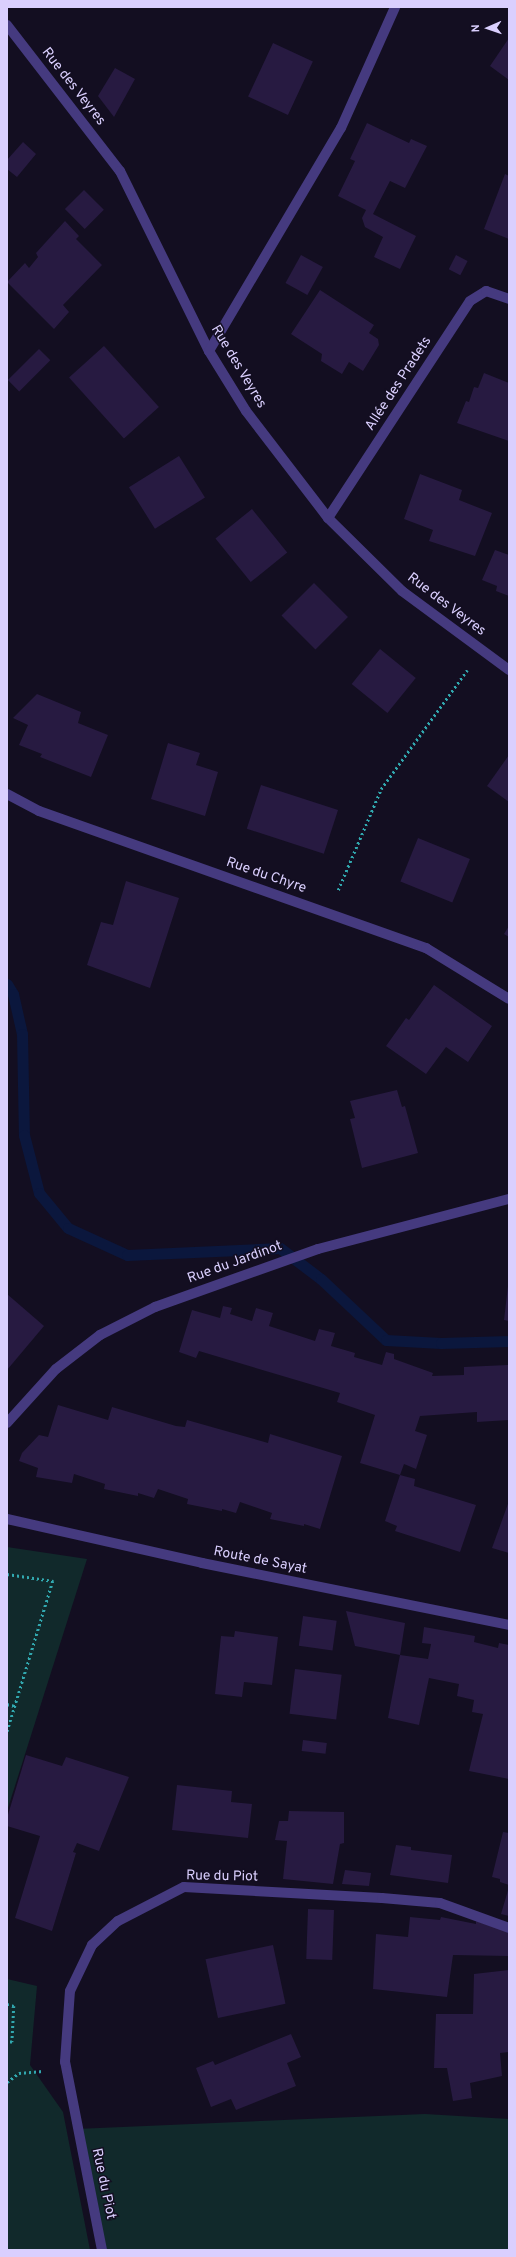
<!DOCTYPE html>
<meta charset="utf-8">
<style>
body{margin:0}
#map{position:relative;width:516px;height:2257px;overflow:hidden;background:#130e21;font-family:Overpass,sans-serif}
div>[style]{position:absolute}
.green>*{inset:0;background:#11292b}
.stream>*{height:11px;margin:-5.5px;padding:0 5.5px;transform-origin:5.5px;border-radius:5.5px;background:#0b173d}
.building>*{inset:0;background:#271a41;transform-origin:0 0}
.path>*{height:2.5px;margin-top:-1.25px;transform-origin:0;background:repeating-linear-gradient(90deg,#31a8af 0 2px,transparent 0 5px)}
.minor>*{height:10px;margin:-5px;padding:0 5px;transform-origin:5px;border-radius:5px;background:#453a7f}
span{translate:-50% -50%;white-space:nowrap;text-align:center;line-height:1.15;-webkit-text-stroke:3px #130e21;paint-order:stroke}
.street-label{font-size:14px;color:#dacffe}
.frame{position:absolute;inset:0;border:8px solid #dacffe;pointer-events:none}
.north{position:absolute;left:468px;top:8px;width:40px;height:40px;-webkit-text-stroke:3px #130e21;paint-order:stroke;rotate:268deg;font-size:11px;font-weight:700;line-height:16px;text-align:center;color:#dacffe}
.north::after{content:'';display:block;margin:auto;width:14px;height:18px;background:#dacffe;clip-path:polygon(50% 0,100% 100%,50% 72%,0 100%)}
</style>
<div id="map">
<div class="green">
<i style="clip-path:polygon(7px 1547px,87px 1559px,7px 1811px)"></i>
<i style="clip-path:polygon(7px 1979px,37px 1986px,30px 2065px,63px 2112px,90px 2250px,7px 2250px)"></i>
<i style="clip-path:polygon(425px 2114px,509px 2119px,509px 2250px,106px 2250px,76px 2129px)"></i>
</div>
<div class="stream">
<i style="left:7px;top:984px;width:12px;rotate:59deg"></i>
<i style="left:13px;top:994px;width:41px;rotate:77.3deg"></i>
<i style="left:22px;top:1034px;width:101px;rotate:88.9deg"></i>
<i style="left:24px;top:1135px;width:60px;rotate:75.5deg"></i>
<i style="left:39px;top:1193px;width:45px;rotate:50.4deg"></i>
<i style="left:68px;top:1228px;width:65px;rotate:24.6deg"></i>
<i style="left:127px;top:1255px;width:153px;rotate:-2.6deg"></i>
<i style="left:280px;top:1248px;width:51px;rotate:37.1deg"></i>
<i style="left:321px;top:1279px;width:89px;rotate:43.2deg"></i>
<i style="left:386px;top:1340px;width:55px;rotate:3.1deg"></i>
<i style="left:441px;top:1343px;width:68px;rotate:-1.7deg"></i>
</div>
<div class="building">
<i style="clip-path:polygon(509px 38px,509px 80px,490px 66px)"></i>
<i style="left:273px;top:43px;width:44px;height:59px;rotate:25deg"></i>
<i style="clip-path:polygon(115px 68px,135px 79px,114px 117px,98px 96px)"></i>
<i style="clip-path:polygon(367px 123px,409px 143px,411px 139px,427px 146px,405px 188px,390px 181px,373px 214px,416px 236px,400px 269px,374px 257px,383px 237px,365px 227px,362px 218px,366px 210px,338px 196px,355px 161px,350px 159px)"></i>
<i style="clip-path:polygon(23px 142px,36px 154px,17px 177px,7px 169px,7px 160px)"></i>
<i style="clip-path:polygon(505px 174px,509px 176px,509px 239px,484px 229px)"></i>
<i style="left:84px;top:190px;width:28px;height:27px;rotate:45deg"></i>
<i style="clip-path:polygon(65px 221px,79px 236px,76px 239px,102px 265px,63px 305px,69px 312px,54px 329px,7px 282px,25px 263px,29px 268px,38px 257px,36px 253px)"></i>
<i style="left:301px;top:255px;width:25px;height:32px;rotate:29deg"></i>
<i style="left:456px;top:255px;width:13px;height:16px;rotate:27deg"></i>
<i style="clip-path:polygon(320px 290px,374px 325px,369px 333px,378px 339px,379px 345px,363px 371px,349px 362px,342px 374px,321px 361px,322px 354px,291px 334px)"></i>
<i style="left:104px;top:346px;width:82px;height:47px;rotate:48deg"></i>
<i style="left:39px;top:349px;width:16px;height:44px;rotate:45deg"></i>
<i style="clip-path:polygon(484px 373px,509px 383px,509px 441px,457px 423px,466px 401px,469px 402px,474px 387px,478px 388px)"></i>
<i style="left:179px;top:456px;width:49px;height:59px;rotate:58deg"></i>
<i style="clip-path:polygon(420px 474px,462px 490px,459px 500px,492px 513px,475px 556px,429px 541px,433px 530px,404px 519px)"></i>
<i style="left:252px;top:509px;width:56px;height:47px;rotate:51deg"></i>
<i style="clip-path:polygon(495px 550px,509px 555px,509px 596px,496px 591px,497px 586px,482px 580px)"></i>
<i style="left:314px;top:583px;width:48px;height:46px;rotate:45deg"></i>
<i style="left:380px;top:649px;width:46px;height:45px;rotate:39deg"></i>
<i style="clip-path:polygon(37px 694px,81px 712px,78px 723px,108px 735px,91px 777px,40px 757px,42px 754px,19px 745px,28px 725px,13px 718px)"></i>
<i style="clip-path:polygon(168px 743px,200px 753px,196px 765px,218px 772px,205px 816px,151px 799px)"></i>
<i style="clip-path:polygon(509px 755px,509px 802px,487px 786px)"></i>
<i style="left:261px;top:785px;width:81px;height:46px;rotate:18deg"></i>
<i style="left:418px;top:838px;width:56px;height:47px;rotate:22deg"></i>
<i style="clip-path:polygon(126px 881px,179px 898px,150px 988px,87px 965px,101px 922px,113px 925px)"></i>
<i style="clip-path:polygon(509px 926px,509px 937px,504px 934px)"></i>
<i style="clip-path:polygon(434px 985px,492px 1026px,468px 1062px,446px 1047px,426px 1074px,386px 1046px,406px 1018px,409px 1020px)"></i>
<i style="clip-path:polygon(397px 1090px,402px 1107px,405px 1106px,418px 1153px,362px 1168px,350px 1119px,355px 1118px,350px 1101px)"></i>
<i style="clip-path:polygon(508px 1286px,509px 1286px,509px 1321px,504px 1320px)"></i>
<i style="clip-path:polygon(7px 1294px,44px 1326px,7px 1370px)"></i>
<i style="clip-path:polygon(223px 1306px,232px 1308px,230px 1314px,252px 1321px,256px 1308px,273px 1313px,269px 1326px,315px 1341px,319px 1329px,335px 1333px,331px 1346px,355px 1353px,354px 1357px,382px 1365px,386px 1352px,394px 1354px,394px 1359px,433px 1373px,432px 1376px,464px 1375px,464px 1367px,508px 1365px,509px 1420px,477px 1422px,477px 1412px,420px 1416px,415px 1431px,427px 1435px,416px 1469px,404px 1464px,400px 1475px,360px 1463px,375px 1415px,337px 1402px,340px 1393px,199px 1351px,196px 1358px,179px 1352px,192px 1310px,220px 1318px)"></i>
<i style="clip-path:polygon(58px 1405px,108px 1420px,112px 1407px,176px 1426px,185px 1427px,187px 1420px,268px 1443px,270px 1434px,342px 1456px,320px 1529px,304px 1524px,304px 1526px,270px 1519px,272px 1513px,240px 1502px,236px 1513px,222px 1509px,222px 1511px,187px 1504px,188px 1499px,158px 1489px,154px 1498px,138px 1493px,138px 1496px,104px 1489px,105px 1484px,74px 1474px,72px 1483px,36px 1477px,38px 1468px,19px 1461px,22px 1453px,39px 1435px,48px 1437px)"></i>
<i style="clip-path:polygon(400px 1475px,415px 1479px,414px 1486px,476px 1505px,460px 1552px,395px 1531px,397px 1526px,385px 1521px)"></i>
<i style="clip-path:polygon(509px 1501px,509px 1553px,492px 1548px)"></i>
<i style="clip-path:polygon(346px 1611px,405px 1623px,400px 1655px,355px 1646px)"></i>
<i style="left:303px;top:1616px;width:34px;height:30px;rotate:8deg"></i>
<i style="clip-path:polygon(424px 1627px,475px 1636px,474px 1642px,498px 1648px,499px 1643px,509px 1645px,509px 1779px,469px 1771px,483px 1714px,472px 1712px,474px 1700px,457px 1696px,459px 1684px,429px 1678px,419px 1725px,388px 1718px,400px 1655px,428px 1659px,431px 1644px,422px 1643px)"></i>
<i style="clip-path:polygon(235px 1631px,278px 1637px,272px 1685px,244px 1682px,242px 1697px,215px 1694px,221px 1636px,234px 1637px)"></i>
<i style="left:295px;top:1669px;width:47px;height:45px;rotate:7deg"></i>
<i style="left:303px;top:1740px;width:24px;height:11px;rotate:7deg"></i>
<i style="clip-path:polygon(26px 1755px,62px 1766px,66px 1757px,129px 1777px,99px 1851px,77px 1843px,73px 1852px,76px 1853px,52px 1931px,15px 1918px,40px 1836px,7px 1826px,7px 1818px)"></i>
<i style="clip-path:polygon(177px 1785px,232px 1791px,231px 1802px,252px 1804px,248px 1838px,172px 1830px)"></i>
<i style="clip-path:polygon(289px 1811px,344px 1812px,344px 1843px,340px 1844px,333px 1884px,283px 1879px,287px 1841px,275px 1840px,279px 1821px,288px 1821px)"></i>
<i style="clip-path:polygon(503px 1832px,509px 1833px,509px 1885px,500px 1882px,500px 1879px,492px 1877px)"></i>
<i style="clip-path:polygon(396px 1845px,411px 1847px,411px 1850px,452px 1855px,448px 1883px,390px 1875px)"></i>
<i style="clip-path:polygon(345px 1870px,371px 1873px,369px 1886px,342px 1884px)"></i>
<i style="clip-path:polygon(509px 1887px,509px 1916px,501px 1914px)"></i>
<i style="left:308px;top:1909px;width:26px;height:50px;rotate:2deg"></i>
<i style="clip-path:polygon(410px 1917px,440px 1920px,441px 1917px,476px 1924px,476px 1921px,509px 1932px,509px 1956px,453px 1955px,447px 1997px,373px 1989px,376px 1934px,408px 1937px)"></i>
<i style="left:273px;top:1945px;width:60px;height:69px;rotate:78deg"></i>
<i style="clip-path:polygon(509px 1970px,509px 2052px,500px 2053px,502px 2076px,470px 2083px,472px 2098px,453px 2101px,447px 2068px,434px 2068px,436px 2014px,473px 2014px,474px 1974px)"></i>
<i style="clip-path:polygon(291px 2034px,301px 2057px,287px 2063px,296px 2086px,236px 2110px,231px 2099px,211px 2107px,196px 2068px,213px 2061px,215px 2065px)"></i>
</div>
<div class="path">
<i style="left:338px;top:890px;width:110px;rotate:-66.9deg"></i>
<i style="left:381px;top:789px;width:147px;rotate:-54.1deg"></i>
<i style="left:7px;top:1574px;width:47px;rotate:8.7deg"></i>
<i style="left:53px;top:1581px;width:158px;rotate:106.9deg"></i>
<i style="left:7px;top:1704px;width:8px;rotate:14deg"></i>
<i style="left:7px;top:2004px;width:7px;rotate:16deg"></i>
<i style="left:14px;top:2006px;width:36px;rotate:93deg"></i>
<i style="left:12px;top:2042px;width:5px;rotate:180deg"></i>
<i style="left:7px;top:2082px;width:15px;rotate:-37deg"></i>
<i style="left:19px;top:2073px;width:24px;rotate:-5deg"></i>
</div>
<div class="minor">
<i style="left:7px;top:25px;width:185px;rotate:52.3deg"></i>
<i style="left:120px;top:171px;width:201px;rotate:63.7deg"></i>
<i style="left:209px;top:351px;width:70px;rotate:58.3deg"></i>
<i style="left:246px;top:411px;width:135px;rotate:52.5deg"></i>
<i style="left:328px;top:518px;width:104px;rotate:44.6deg"></i>
<i style="left:402px;top:591px;width:133px;rotate:36.4deg"></i>
<i style="left:209px;top:351px;width:259px;rotate:-59.4deg"></i>
<i style="left:341px;top:128px;width:133px;rotate:-65.9deg"></i>
<i style="left:328px;top:518px;width:259px;rotate:-56.8deg"></i>
<i style="left:470px;top:301px;width:19px;rotate:-32deg"></i>
<i style="left:486px;top:291px;width:24px;rotate:19deg"></i>
<i style="left:7px;top:794px;width:36px;rotate:28deg"></i>
<i style="left:39px;top:811px;width:411px;rotate:19.5deg"></i>
<i style="left:426px;top:948px;width:97px;rotate:31.6deg"></i>
<i style="left:7px;top:1423px;width:73px;rotate:-47.8deg"></i>
<i style="left:56px;top:1369px;width:56px;rotate:-37.7deg"></i>
<i style="left:100px;top:1335px;width:62px;rotate:-27deg"></i>
<i style="left:155px;top:1307px;width:173px;rotate:-19.6deg"></i>
<i style="left:318px;top:1249px;width:197px;rotate:-14.7deg"></i>
<i style="left:7px;top:1519px;width:200px;rotate:12.7deg"></i>
<i style="left:202px;top:1563px;width:313px;rotate:11.4deg"></i>
<i style="left:102px;top:2250px;width:192px;rotate:-101.1deg"></i>
<i style="left:65px;top:2062px;width:71px;rotate:-86deg"></i>
<i style="left:70px;top:1991px;width:51px;rotate:-64.4deg"></i>
<i style="left:92px;top:1945px;width:35px;rotate:-43deg"></i>
<i style="left:118px;top:1921px;width:74px;rotate:-27.3deg"></i>
<i style="left:184px;top:1887px;width:198px;rotate:3.2deg"></i>
<i style="left:382px;top:1898px;width:58px;rotate:4.9deg"></i>
<i style="left:440px;top:1903px;width:73px;rotate:19.9deg"></i>
</div>
<div class="street-label">
<span style="left:73px;top:87px;rotate:52deg">Rue des Veyres</span>
<span style="left:238px;top:367px;rotate:59deg">Rue des Veyres</span>
<span style="left:399px;top:384px;rotate:-57deg">Allée des Pradets</span>
<span style="left:446px;top:605px;rotate:37deg">Rue des Veyres</span>
<span style="left:266px;top:876px;rotate:19deg">Rue du Chyre</span>
<span style="left:235px;top:1263px;rotate:-20deg">Rue du Jardinot</span>
<span style="left:260px;top:1561px;rotate:11deg">Route de Sayat</span>
<span style="left:222px;top:1877px;rotate:1deg">Rue du Piot</span>
<span style="left:103px;top:2184px;rotate:78deg">Rue du Piot</span>
</div>
<div class="frame"></div>
<div class="north">N</div>
</div>
